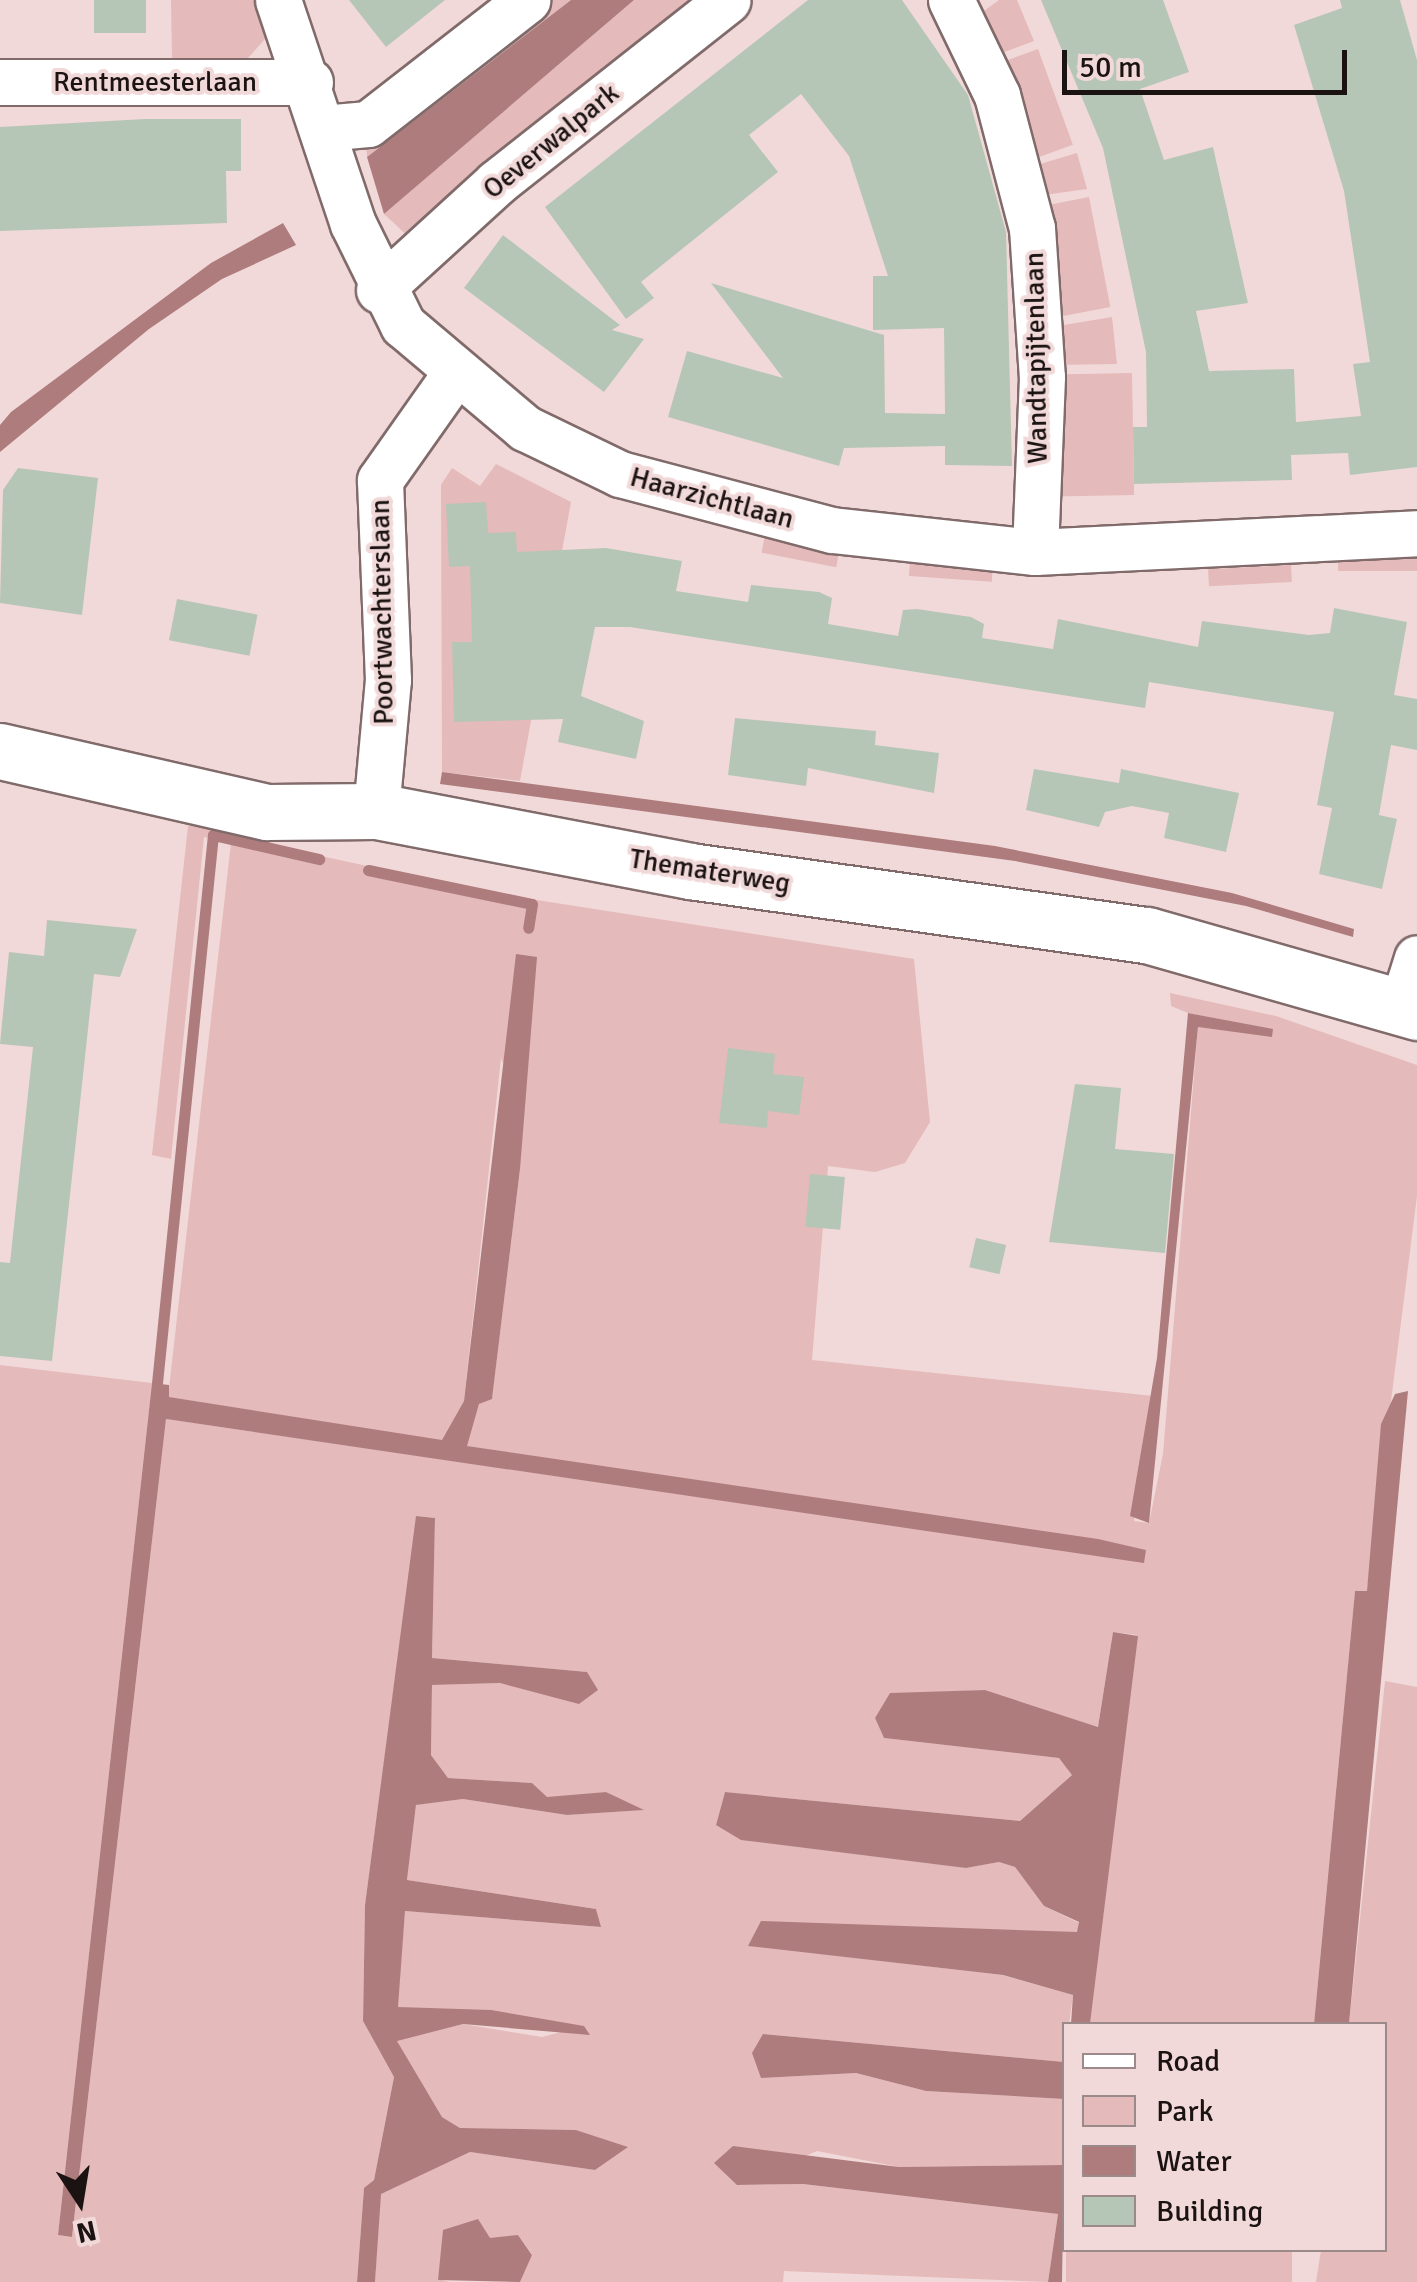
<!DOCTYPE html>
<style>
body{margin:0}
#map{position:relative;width:1417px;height:2282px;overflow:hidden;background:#f2d9d9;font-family:Signika,sans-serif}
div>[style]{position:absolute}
.green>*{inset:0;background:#e4babb;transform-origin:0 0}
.water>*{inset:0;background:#ae7c7d}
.stream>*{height:11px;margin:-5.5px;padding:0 5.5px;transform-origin:5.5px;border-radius:5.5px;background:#ae7c7d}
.building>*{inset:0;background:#b6c6b6;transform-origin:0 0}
.roads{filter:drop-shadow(2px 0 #806a6a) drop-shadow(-2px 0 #806a6a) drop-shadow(0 2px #806a6a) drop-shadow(0 -2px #806a6a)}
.minor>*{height:45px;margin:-22.5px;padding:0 22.5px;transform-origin:22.5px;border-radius:22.5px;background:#fff}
.tertiary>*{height:55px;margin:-27.5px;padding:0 27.5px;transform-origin:27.5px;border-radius:27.5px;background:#fff}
span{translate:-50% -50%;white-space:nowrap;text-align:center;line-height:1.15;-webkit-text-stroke:8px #f2d9d9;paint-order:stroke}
.street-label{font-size:28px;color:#1b1212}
.legend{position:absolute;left:1062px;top:2022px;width:325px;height:230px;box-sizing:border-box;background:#f2d9d9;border:2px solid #9c8989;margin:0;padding:12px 18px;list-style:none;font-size:30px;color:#1b1212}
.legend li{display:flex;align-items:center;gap:20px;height:50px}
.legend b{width:50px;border:2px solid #9c8989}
.north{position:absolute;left:30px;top:2152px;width:100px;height:100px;-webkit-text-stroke:8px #f2d9d9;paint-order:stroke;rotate:168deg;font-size:28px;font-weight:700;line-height:40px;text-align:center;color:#1b1212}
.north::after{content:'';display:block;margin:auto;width:35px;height:45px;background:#1b1212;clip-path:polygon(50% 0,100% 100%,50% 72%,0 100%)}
.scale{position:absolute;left:1062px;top:50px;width:285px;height:45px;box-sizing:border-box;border:5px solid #1b1212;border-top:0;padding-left:12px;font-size:30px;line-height:35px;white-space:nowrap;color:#1b1212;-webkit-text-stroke:8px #f2d9d9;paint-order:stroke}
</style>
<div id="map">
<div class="green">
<i style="clip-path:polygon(171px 0,258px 0,265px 39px,248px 58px,172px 60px)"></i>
<i style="clip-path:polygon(546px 0,571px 0,367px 157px,366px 144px)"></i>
<i style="clip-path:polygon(634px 0,711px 0,411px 239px,384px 214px)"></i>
<i style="clip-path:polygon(999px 0,1017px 0,1034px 41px,991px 57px,973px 19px)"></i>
<i style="left:1038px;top:49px;width:102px;height:46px;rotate:70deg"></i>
<i style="clip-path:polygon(1077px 153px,1087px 189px,1037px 196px,1030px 167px)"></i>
<i style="left:1089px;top:197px;width:112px;height:52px;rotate:79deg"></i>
<i style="clip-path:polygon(1112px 317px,1117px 364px,1052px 365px,1052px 327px)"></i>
<i style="left:1132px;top:373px;width:122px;height:80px;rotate:89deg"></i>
<i style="clip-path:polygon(496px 464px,571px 502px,520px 781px,442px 772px,441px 485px,452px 468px,480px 486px)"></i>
<i style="left:765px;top:535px;width:76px;height:18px;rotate:11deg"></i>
<i style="left:1417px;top:555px;width:16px;height:79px;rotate:90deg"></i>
<i style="left:910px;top:561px;width:83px;height:15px;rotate:4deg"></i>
<i style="left:1291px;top:565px;width:17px;height:83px;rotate:87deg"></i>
<i style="clip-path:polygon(188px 826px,245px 829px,243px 839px,492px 893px,914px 959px,930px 1122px,905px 1163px,875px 1172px,828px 1166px,812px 1360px,1153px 1396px,1134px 1521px,1149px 1523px,1163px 1454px,1198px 1026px,1272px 1029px,1188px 1013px,1171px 1006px,1170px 993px,1276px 1016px,1417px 1065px,1417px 1196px,1367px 1591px,1355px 1591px,1314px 2024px,1090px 2024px,1137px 1635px,1113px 1632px,1098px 1727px,985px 1690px,890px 1694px,875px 1718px,884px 1738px,1059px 1758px,1073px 1774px,1020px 1821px,725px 1792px,716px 1825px,966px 1868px,999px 1862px,1015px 1867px,1044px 1906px,1079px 1923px,1078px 1932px,748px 1945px,1002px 1975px,1073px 1995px,1064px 2062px,763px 2034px,761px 2078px,856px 2073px,926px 2091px,1064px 2099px,1064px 2165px,899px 2167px,817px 2151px,737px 2185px,803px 2184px,1058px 2214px,1048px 2282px,784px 2271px,783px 2282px,520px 2282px,532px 2254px,518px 2235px,438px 2279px,449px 2282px,375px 2282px,380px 2194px,470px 2152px,595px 2170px,627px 2147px,576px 2130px,460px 2128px,442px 2117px,396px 2040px,463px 2024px,542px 2037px,584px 2026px,397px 2007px,405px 1911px,600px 1927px,596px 1909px,407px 1880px,416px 1805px,463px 1799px,567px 1815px,642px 1810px,606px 1792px,547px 1798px,532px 1783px,448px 1778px,431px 1755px,432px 1685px,500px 1683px,579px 1703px,587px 1672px,432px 1658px,435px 1518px,417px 1516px,365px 1905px,363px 2021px,394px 2077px,374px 2180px,364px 2189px,357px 2282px,0 2282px,0 1365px,152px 1383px,58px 2235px,72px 2237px,166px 1419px,1144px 1562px,1128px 1546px,466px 1446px,479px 1404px,492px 1398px,520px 1169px,521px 1109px,501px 1058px,464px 1401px,442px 1441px,168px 1397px,231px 843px,204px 837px,171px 1159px,152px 1155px)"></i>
<i style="clip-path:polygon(1385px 1681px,1417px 1687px,1417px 2282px,1316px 2282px,1321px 2250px,1384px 2250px,1384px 2024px,1349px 2024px)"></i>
<i style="left:1066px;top:2250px;width:226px;height:32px"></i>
</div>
<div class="water">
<i style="clip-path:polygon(571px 0,634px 0,384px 214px,367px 157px)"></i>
<i style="clip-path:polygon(283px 223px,296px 245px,222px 279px,149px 329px,0 452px,0 425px,11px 412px,211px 263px)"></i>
<i style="clip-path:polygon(442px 772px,995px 846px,1232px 893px,1354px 929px,1353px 937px,1246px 906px,1015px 861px,440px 784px)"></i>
<i style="clip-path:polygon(516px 954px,537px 957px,520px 1169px,492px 1399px,479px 1404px,467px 1446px,1098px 1539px,1146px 1550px,1144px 1563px,166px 1419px,72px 2237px,58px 2235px,152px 1383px,169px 1385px,169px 1397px,442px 1440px,464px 1401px)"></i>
<i style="clip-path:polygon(1188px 1013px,1273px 1029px,1272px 1037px,1198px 1027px,1149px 1523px,1130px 1516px,1157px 1358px)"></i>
<i style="clip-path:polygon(1408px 1391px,1349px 2024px,1314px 2024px,1355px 1591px,1367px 1591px,1381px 1424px,1395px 1394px)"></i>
<i style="clip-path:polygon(416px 1516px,435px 1518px,432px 1658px,587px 1672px,598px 1690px,579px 1704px,500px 1683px,432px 1685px,431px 1755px,448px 1778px,532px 1783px,547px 1797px,606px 1792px,644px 1810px,567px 1815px,463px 1799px,416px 1805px,407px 1880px,596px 1909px,601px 1927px,405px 1911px,398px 2007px,491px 2010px,584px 2026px,590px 2035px,463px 2024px,397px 2041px,442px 2117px,460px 2128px,576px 2130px,628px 2147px,595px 2170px,470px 2152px,381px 2194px,375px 2282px,357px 2282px,364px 2188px,374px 2180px,394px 2077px,363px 2021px,365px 1905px)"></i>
<i style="clip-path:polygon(1113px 1632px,1138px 1636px,1090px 2024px,1071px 2024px,1073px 1995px,1003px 1975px,748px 1946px,761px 1921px,1077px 1932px,1079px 1922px,1044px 1906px,1015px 1867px,999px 1862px,966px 1868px,741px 1840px,716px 1825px,725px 1792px,1020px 1821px,1072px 1775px,1059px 1758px,884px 1738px,875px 1718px,890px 1693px,985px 1690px,1098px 1727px)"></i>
<i style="clip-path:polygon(763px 2034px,1064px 2062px,1064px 2099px,926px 2091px,856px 2073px,761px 2078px,752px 2053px)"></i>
<i style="clip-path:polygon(733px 2146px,899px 2167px,1064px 2165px,1062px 2282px,1048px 2282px,1058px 2214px,803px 2184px,737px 2185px,714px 2163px)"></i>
<i style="clip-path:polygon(478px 2219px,490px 2238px,518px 2235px,532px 2255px,520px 2282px,438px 2280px,443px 2230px)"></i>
</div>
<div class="stream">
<i style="left:368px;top:870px;width:167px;rotate:11.7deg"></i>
<i style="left:532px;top:904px;width:24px;rotate:99deg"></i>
<i style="left:157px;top:1383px;width:551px;rotate:-84.17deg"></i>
<i style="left:213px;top:835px;width:109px;rotate:12.8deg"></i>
</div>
<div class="building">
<i style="left:94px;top:0;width:52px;height:33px"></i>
<i style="clip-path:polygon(349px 0,445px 0,386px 47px)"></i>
<i style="clip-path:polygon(808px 0,902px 0,968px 95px,1006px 232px,1012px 466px,945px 465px,945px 446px,844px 448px,839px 466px,668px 417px,687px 351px,783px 378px,711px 283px,884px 335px,885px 413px,945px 414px,944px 328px,873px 330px,873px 276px,888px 276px,849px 156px,801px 94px,749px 135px,778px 172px,641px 282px,654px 298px,626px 319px,545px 207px)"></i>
<i style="clip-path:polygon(1041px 0,1163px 0,1189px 72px,1140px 89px,1164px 160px,1213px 147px,1248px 303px,1196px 311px,1209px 371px,1294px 369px,1296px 422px,1361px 416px,1353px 364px,1370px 362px,1344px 191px,1294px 25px,1342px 8px,1340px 0,1400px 0,1417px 60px,1417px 467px,1350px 475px,1348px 453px,1291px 455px,1292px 480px,1134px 484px,1133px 427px,1147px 427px,1146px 352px,1103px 148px)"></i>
<i style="clip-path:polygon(145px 119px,241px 119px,241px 171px,226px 171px,227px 223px,0 231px,0 127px)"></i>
<i style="clip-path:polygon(503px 235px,620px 325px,612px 330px,644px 339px,604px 392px,464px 288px)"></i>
<i style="clip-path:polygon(18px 468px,98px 478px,82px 615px,0 603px,3px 490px)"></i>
<i style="clip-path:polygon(486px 502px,488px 533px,516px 532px,517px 552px,606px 548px,682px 561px,676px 591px,748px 602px,751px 585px,819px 592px,832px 598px,828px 624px,898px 636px,903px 610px,917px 609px,971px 617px,984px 624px,982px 638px,1053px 649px,1058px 619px,1198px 647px,1202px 621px,1309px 635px,1330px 633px,1334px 608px,1407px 622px,1394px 695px,1417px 699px,1417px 750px,1391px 745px,1379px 815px,1397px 819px,1382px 889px,1319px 874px,1332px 808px,1317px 805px,1334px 712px,1149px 682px,1145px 708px,630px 627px,595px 627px,581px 696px,644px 721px,636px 759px,558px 742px,563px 719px,454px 722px,452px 642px,472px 642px,470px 566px,449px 567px,446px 504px)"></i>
<i style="left:177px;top:599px;width:82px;height:42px;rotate:11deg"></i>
<i style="clip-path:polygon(735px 718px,876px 731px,875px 745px,939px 753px,934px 793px,808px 768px,806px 786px,728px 775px)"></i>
<i style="clip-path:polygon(1034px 769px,1119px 783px,1121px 769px,1239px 793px,1226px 852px,1164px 838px,1169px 813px,1132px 806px,1105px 812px,1099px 827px,1026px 810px)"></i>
<i style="clip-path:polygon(47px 920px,137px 929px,120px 977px,94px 974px,52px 1361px,0 1356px,0 1262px,10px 1263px,33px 1047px,0 1044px,9px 952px,44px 956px)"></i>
<i style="clip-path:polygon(728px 1048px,775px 1054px,773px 1074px,804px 1077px,799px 1115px,768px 1111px,767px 1128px,719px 1123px)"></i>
<i style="clip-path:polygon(1075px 1084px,1121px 1088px,1115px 1149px,1174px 1154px,1165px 1253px,1049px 1242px)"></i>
<i style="left:810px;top:1174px;width:35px;height:53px;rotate:5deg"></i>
<i style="left:976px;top:1238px;width:31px;height:30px;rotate:13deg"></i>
</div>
<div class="roads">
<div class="minor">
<i style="left:278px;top:0;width:236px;rotate:71.5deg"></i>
<i style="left:353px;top:224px;width:113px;rotate:63.7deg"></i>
<i style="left:403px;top:325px;width:160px;rotate:40.2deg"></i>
<i style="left:525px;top:428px;width:106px;rotate:25.8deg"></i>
<i style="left:620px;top:474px;width:219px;rotate:14.8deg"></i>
<i style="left:832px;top:530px;width:204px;rotate:6.2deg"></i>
<i style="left:1035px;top:552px;width:382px;rotate:-2.8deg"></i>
<i style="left:951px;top:0;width:106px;rotate:64.2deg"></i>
<i style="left:997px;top:95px;width:138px;rotate:75.3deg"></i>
<i style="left:1032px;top:228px;width:149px;rotate:86.2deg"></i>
<i style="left:1042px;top:377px;width:175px;rotate:92.3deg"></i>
<i style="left:0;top:82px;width:310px"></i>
<i style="left:323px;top:128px;width:45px;rotate:-5.1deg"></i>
<i style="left:368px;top:124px;width:202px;rotate:-37.9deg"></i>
<i style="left:379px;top:290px;width:159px;rotate:-42.4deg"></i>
<i style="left:496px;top:183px;width:295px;rotate:-38.3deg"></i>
<i style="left:376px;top:811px;width:132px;rotate:-84.8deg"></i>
<i style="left:388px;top:680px;width:200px;rotate:-92.3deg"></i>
<i style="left:380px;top:480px;width:128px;rotate:-54.8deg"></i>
<i style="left:1402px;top:1006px;width:50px;rotate:-72.6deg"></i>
</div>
<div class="tertiary">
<i style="left:0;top:751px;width:274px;rotate:12.9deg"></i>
<i style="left:267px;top:812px;width:109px;rotate:-0.5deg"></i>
<i style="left:376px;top:811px;width:320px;rotate:10.8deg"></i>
<i style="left:690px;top:871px;width:461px;rotate:8deg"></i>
<i style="left:1147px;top:935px;width:281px;rotate:15.9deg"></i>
</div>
</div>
<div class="street-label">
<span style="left:155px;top:82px">Rentmeesterlaan</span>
<span style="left:551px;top:141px;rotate:-39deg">Oeverwalpark</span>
<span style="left:1036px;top:358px;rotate:-91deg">Wandtapijtenlaan</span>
<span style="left:712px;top:498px;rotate:15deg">Haarzichtlaan</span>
<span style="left:382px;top:612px;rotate:-91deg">Poortwachterslaan</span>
<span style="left:710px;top:871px;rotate:9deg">Thematerweg</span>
</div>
<ul class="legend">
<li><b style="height:12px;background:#fff"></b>Road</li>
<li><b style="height:28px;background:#e4babb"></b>Park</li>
<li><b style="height:28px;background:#ae7c7d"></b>Water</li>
<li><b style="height:28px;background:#b6c6b6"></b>Building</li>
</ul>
<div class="north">N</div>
<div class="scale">50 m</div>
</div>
